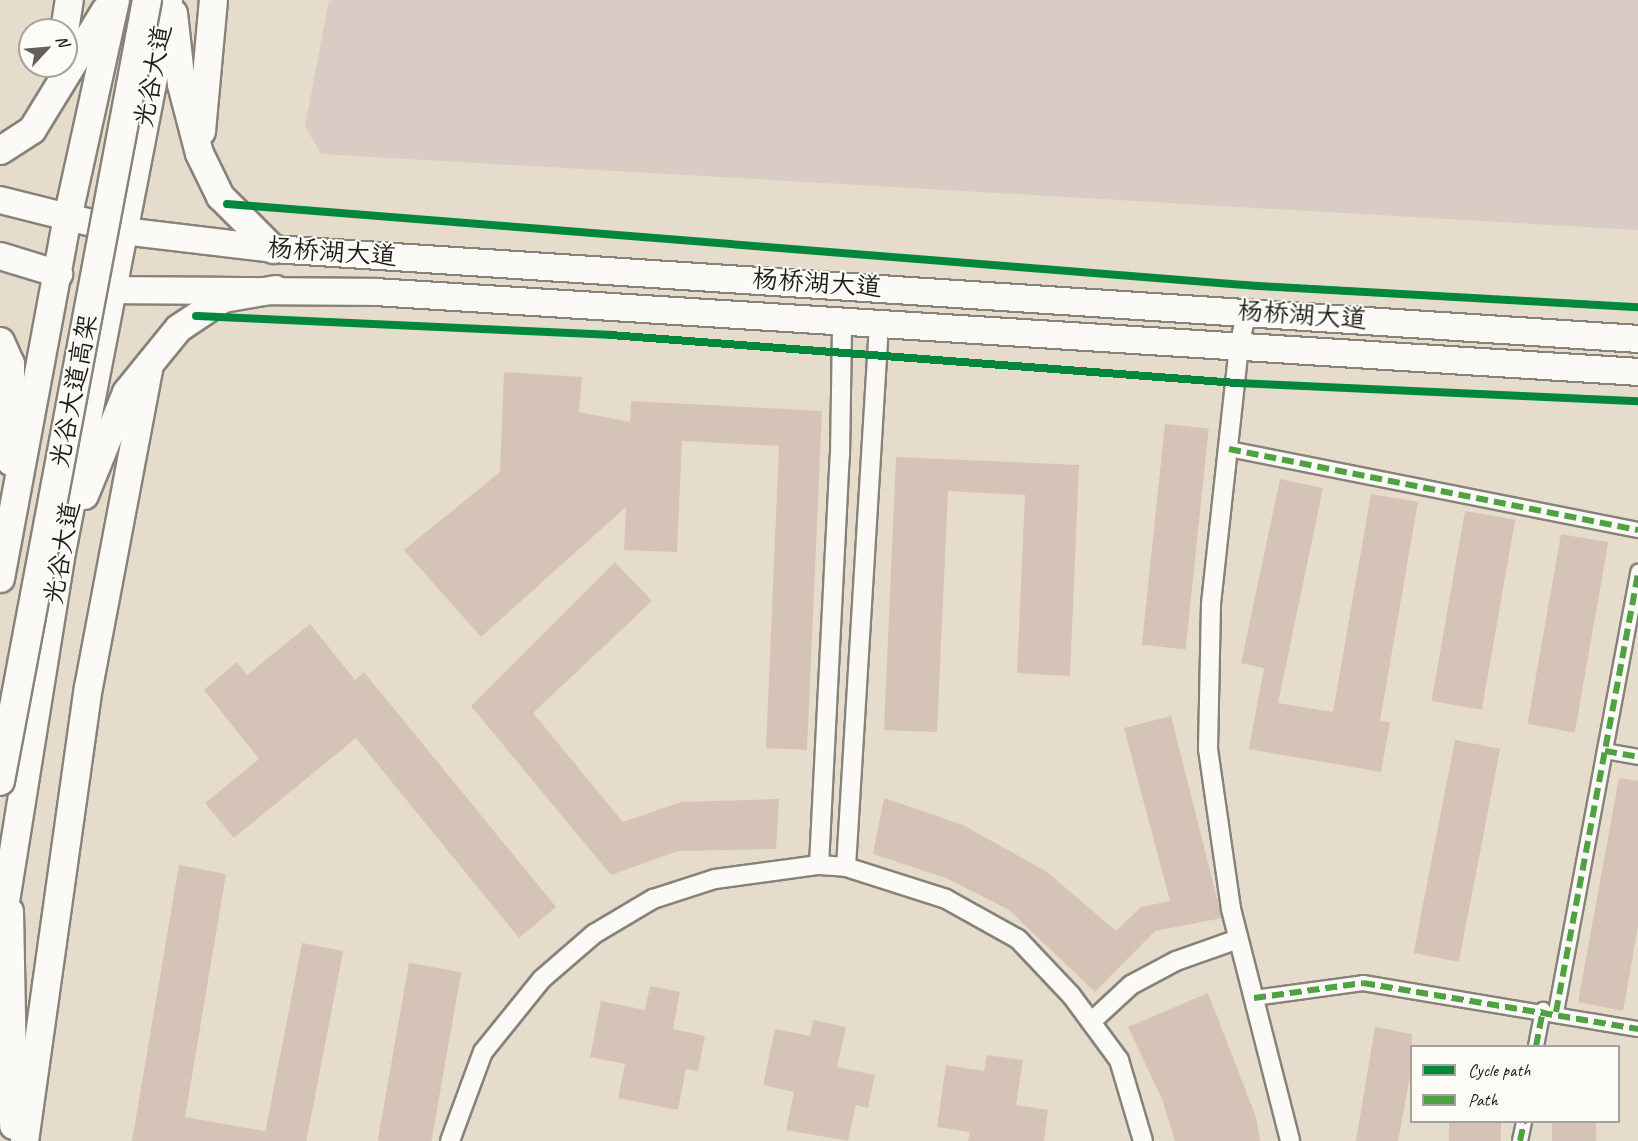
<!DOCTYPE html>
<meta charset="utf-8">
<style>
body{margin:0}
#map{position:relative;width:1638px;height:1141px;overflow:hidden;background:#e6dccc;font-family:Caveat,"LXGW WenKai TC",sans-serif}
div>[style]{position:absolute}
.industrial>*{inset:0;background:#daccc4}
.building>*{inset:0;background:#d6c3b7;transform-origin:0 0}
.roads{filter:drop-shadow(2px 0 #87827a) drop-shadow(-2px 0 #87827a) drop-shadow(0 2px #87827a) drop-shadow(0 -2px #87827a)}
.pedestrian>*{height:14px;margin:-7px;padding:0 7px;transform-origin:7px;border-radius:7px;background:#fbfaf7}
.minor>*{height:18px;margin:-9px;padding:0 9px;transform-origin:9px;border-radius:9px;background:#fbfaf7}
.secondary>*{height:26px;margin:-13px;padding:0 13px;transform-origin:13px;border-radius:13px;background:#fbfaf7}
.primary>*{height:27px;margin:-13.5px;padding:0 13.5px;transform-origin:13.5px;border-radius:13.5px;background:#fbfaf7}
.bridges{filter:drop-shadow(2px 0 #87827a) drop-shadow(-2px 0 #87827a) drop-shadow(0 2px #87827a) drop-shadow(0 -2px #87827a)}
.trunk-bridge>*{height:28px;margin:-14px;padding:0 14px;transform-origin:14px;border-radius:14px;background:#fbfaf7}
.quiet>*{height:6px;margin-top:-3px;transform-origin:0;background:repeating-linear-gradient(90deg,#4fa141 0 12px,transparent 0 18px)}
.cycleway>*{height:8px;margin:-4px;padding:0 4px;transform-origin:4px;border-radius:4px;background:#00873e}
span{translate:-50% -50%;white-space:nowrap;text-align:center;line-height:1.15;-webkit-text-stroke:4.5px #fdfcf7;paint-order:stroke}
.street-label{font-size:26px;color:#1c1c1c}
.legend{position:absolute;left:1410px;top:1045px;width:210px;height:78px;box-sizing:border-box;background:#fdfcf7;border:2px solid #a3a29f;margin:0;padding:8px 10px;list-style:none;font-size:18px;color:#1c1c1c}
.legend li{display:flex;align-items:center;gap:12px;height:30px}
.legend b{width:30px;border:2px solid #a3a29f}
.north{position:absolute;left:18px;top:18px;width:60px;height:60px;box-sizing:border-box;background:#fdfcf7;border:2px solid #a3a29f;border-radius:50%;rotate:64deg;font-size:16px;font-weight:700;line-height:24px;text-align:center;color:#1c1c1c}
.north::after{content:'';display:block;margin:auto;width:21px;height:27px;background:#635f5a;clip-path:polygon(50% 0,100% 100%,50% 72%,0 100%)}
</style>
<div id="map">
<div class="industrial">
<i style="clip-path:polygon(329px 0,1638px 0,1638px 230px,321px 154px,305px 126px)"></i>
</div>
<div class="building">
<i style="clip-path:polygon(504px 372px,582px 377px,579px 412px,630px 422px,631px 401px,822px 411px,807px 750px,766px 748px,779px 446px,682px 441px,677px 552px,624px 550px,626px 507px,481px 637px,404px 550px,500px 472px)"></i>
<i style="left:1165px;top:424px;width:44px;height:222px;rotate:6deg"></i>
<i style="clip-path:polygon(896px 457px,1079px 465px,1070px 676px,1017px 673px,1025px 495px,948px 491px,937px 732px,884px 730px)"></i>
<i style="clip-path:polygon(1280px 479px,1323px 488px,1278px 703px,1333px 712px,1371px 494px,1418px 502px,1380px 721px,1390px 722px,1381px 772px,1249px 749px,1264px 668px,1241px 663px)"></i>
<i style="left:1465px;top:511px;width:51px;height:193px;rotate:10deg"></i>
<i style="left:1561px;top:534px;width:48px;height:193px;rotate:10deg"></i>
<i style="clip-path:polygon(615px 562px,652px 601px,533px 713px,623px 822px,681px 802px,779px 799px,776px 849px,678px 851px,611px 875px,471px 706px)"></i>
<i style="clip-path:polygon(310px 624px,355px 680px,364px 672px,556px 907px,519px 938px,356px 738px,234px 838px,205px 803px,259px 759px,204px 690px,237px 662px,247px 675px)"></i>
<i style="clip-path:polygon(1171px 716px,1222px 918px,1155px 931px,1095px 992px,1009px 910px,946px 878px,873px 854px,884px 798px,963px 825px,1047px 872px,1116px 931px,1141px 907px,1170px 901px,1124px 728px)"></i>
<i style="left:1455px;top:740px;width:46px;height:217px;rotate:11deg"></i>
<i style="clip-path:polygon(1619px 778px,1638px 781px,1638px 927px,1623px 1011px,1578px 1002px)"></i>
<i style="clip-path:polygon(179px 865px,226px 874px,185px 1117px,269px 1132px,268px 1141px,132px 1141px)"></i>
<i style="left:302px;top:943px;width:42px;height:201px;rotate:11deg"></i>
<i style="left:409px;top:963px;width:53px;height:180px;rotate:10deg"></i>
<i style="clip-path:polygon(650px 986px,680px 992px,673px 1029px,705px 1036px,698px 1071px,686px 1069px,678px 1110px,618px 1098px,625px 1064px,590px 1057px,601px 1001px,645px 1010px)"></i>
<i style="clip-path:polygon(1208px 993px,1256px 1117px,1260px 1141px,1175px 1141px,1162px 1099px,1128px 1027px)"></i>
<i style="clip-path:polygon(813px 1020px,846px 1027px,837px 1067px,875px 1075px,868px 1108px,856px 1105px,848px 1141px,786px 1130px,794px 1092px,763px 1085px,775px 1029px,810px 1036px)"></i>
<i style="clip-path:polygon(1375px 1027px,1412px 1034px,1412px 1066px,1398px 1141px,1356px 1141px)"></i>
<i style="clip-path:polygon(987px 1055px,1023px 1060px,1016px 1105px,1048px 1110px,1044px 1141px,968px 1141px,970px 1132px,937px 1127px,946px 1065px,984px 1071px)"></i>
<i style="left:1449px;top:1122px;width:52px;height:19px"></i>
<i style="left:1552px;top:1122px;width:44px;height:19px"></i>
</div>
<div class="roads">
<div class="pedestrian">
<i style="left:1229px;top:449px;width:417px;rotate:11.2deg"></i>
<i style="left:1605px;top:751px;width:34px;rotate:10deg"></i>
<i style="left:1254px;top:998px;width:110px;rotate:-7.8deg"></i>
<i style="left:1363px;top:983px;width:279px;rotate:9.5deg"></i>
<i style="left:1556px;top:1012px;width:448px;rotate:-79.4deg"></i>
<i style="left:1536px;top:1046px;width:37px;rotate:-79deg"></i>
<i style="left:1520px;top:1141px;width:19px;rotate:-78deg"></i>
</div>
<div class="minor">
<i style="left:1247px;top:311px;width:36px;rotate:103deg"></i>
<i style="left:1239px;top:346px;width:261px;rotate:96.2deg"></i>
<i style="left:1211px;top:605px;width:144px;rotate:91.2deg"></i>
<i style="left:1208px;top:749px;width:162px;rotate:81.8deg"></i>
<i style="left:1231px;top:909px;width:239px;rotate:75.7deg"></i>
<i style="left:819px;top:865px;width:410px;rotate:-87.1deg"></i>
<i style="left:840px;top:456px;width:134px;rotate:-89.1deg"></i>
<i style="left:846px;top:867px;width:544px;rotate:-86.52deg"></i>
<i style="left:1091px;top:1022px;width:54px;rotate:-42.8deg"></i>
<i style="left:1131px;top:985px;width:51px;rotate:-28.1deg"></i>
<i style="left:1176px;top:961px;width:66px;rotate:-19.5deg"></i>
<i style="left:450px;top:1141px;width:95px;rotate:-69.7deg"></i>
<i style="left:483px;top:1052px;width:94px;rotate:-51.1deg"></i>
<i style="left:542px;top:979px;width:69px;rotate:-40.9deg"></i>
<i style="left:594px;top:934px;width:69px;rotate:-30.7deg"></i>
<i style="left:653px;top:899px;width:65px;rotate:-17.9deg"></i>
<i style="left:715px;top:879px;width:105px;rotate:-7.7deg"></i>
<i style="left:819px;top:865px;width:27px;rotate:4deg"></i>
<i style="left:846px;top:867px;width:105px;rotate:17.7deg"></i>
<i style="left:946px;top:899px;width:82px;rotate:29.1deg"></i>
<i style="left:1018px;top:939px;width:77px;rotate:46.6deg"></i>
<i style="left:1071px;top:995px;width:81px;rotate:53.6deg"></i>
<i style="left:1119px;top:1060px;width:84px;rotate:73.5deg"></i>
</div>
<div class="secondary">
<i style="left:0;top:200px;width:127px;rotate:14.1deg"></i>
<i style="left:123px;top:231px;width:151px;rotate:6.8deg"></i>
<i style="left:273px;top:249px;width:1368px;rotate:3.77deg"></i>
<i style="left:0;top:256px;width:62px;rotate:17deg"></i>
<i style="left:112px;top:290px;width:263px;rotate:0.4deg"></i>
<i style="left:375px;top:292px;width:1266px;rotate:3.62deg"></i>
</div>
<div class="primary">
<i style="left:173px;top:13px;width:71px;rotate:83.6deg"></i>
<i style="left:181px;top:84px;width:71px;rotate:75.4deg"></i>
<i style="left:199px;top:153px;width:48px;rotate:64deg"></i>
<i style="left:220px;top:196px;width:75px;rotate:45deg"></i>
<i style="left:64px;top:30px;width:30px;rotate:-81deg"></i>
<i style="left:201px;top:131px;width:132px;rotate:-84.8deg"></i>
<i style="left:0;top:150px;width:38px;rotate:-33deg"></i>
<i style="left:32px;top:129px;width:140px;rotate:-58.5deg"></i>
<i style="left:0;top:341px;width:24px;rotate:66deg"></i>
<i style="left:10px;top:363px;width:98px;rotate:90deg"></i>
<i style="left:84px;top:495px;width:111px;rotate:-67.8deg"></i>
<i style="left:126px;top:392px;width:82px;rotate:-50.9deg"></i>
<i style="left:178px;top:328px;width:54px;rotate:-33.7deg"></i>
<i style="left:223px;top:298px;width:53px;rotate:-9.8deg"></i>
<i style="left:0;top:578px;width:366px;rotate:-79.5deg"></i>
<i style="left:67px;top:218px;width:223px;rotate:-77.6deg"></i>
<i style="left:9px;top:911px;width:214px;rotate:88.9deg"></i>
<i style="left:0;top:932px;width:385px;rotate:-80.9deg"></i>
<i style="left:61px;top:552px;width:562px;rotate:-79.03deg"></i>
<i style="left:24px;top:1141px;width:458px;rotate:-82deg"></i>
<i style="left:88px;top:687px;width:329px;rotate:-79.3deg"></i>
</div>
</div>
<div class="bridges">
<div class="trunk-bridge">
<i style="left:0;top:781px;width:795px;rotate:-79.34deg"></i>
</div>
</div>
<div class="quiet">
<i style="left:1229px;top:449px;width:417px;rotate:11.2deg"></i>
<i style="left:1605px;top:751px;width:34px;rotate:10deg"></i>
<i style="left:1254px;top:998px;width:110px;rotate:-7.8deg"></i>
<i style="left:1363px;top:983px;width:279px;rotate:9.5deg"></i>
<i style="left:1556px;top:1012px;width:448px;rotate:-79.4deg"></i>
<i style="left:1536px;top:1046px;width:37px;rotate:-79deg"></i>
<i style="left:1520px;top:1141px;width:19px;rotate:-78deg"></i>
</div>
<div class="cycleway">
<i style="left:227px;top:204px;width:1034px;rotate:4.55deg"></i>
<i style="left:1258px;top:286px;width:381px;rotate:3.2deg"></i>
<i style="left:196px;top:316px;width:414px;rotate:2.6deg"></i>
<i style="left:610px;top:335px;width:628px;rotate:4.38deg"></i>
<i style="left:1236px;top:383px;width:402px;rotate:2.6deg"></i>
</div>
<div class="street-label">
<span style="left:153px;top:76px;rotate:-79deg">光谷大道</span>
<span style="left:332px;top:252px;rotate:4deg">杨桥湖大道</span>
<span style="left:817px;top:283px;rotate:4deg">杨桥湖大道</span>
<span style="left:1302px;top:315px;rotate:4deg">杨桥湖大道</span>
<span style="left:74px;top:391px;rotate:-79deg">光谷大道高架</span>
<span style="left:62px;top:553px;rotate:-80deg">光谷大道</span>
</div>
<ul class="legend">
<li><b style="height:8px;background:#00873e"></b>Cycle path</li>
<li><b style="height:8px;background:#4fa141"></b>Path</li>
</ul>
<div class="north">N</div>
</div>
